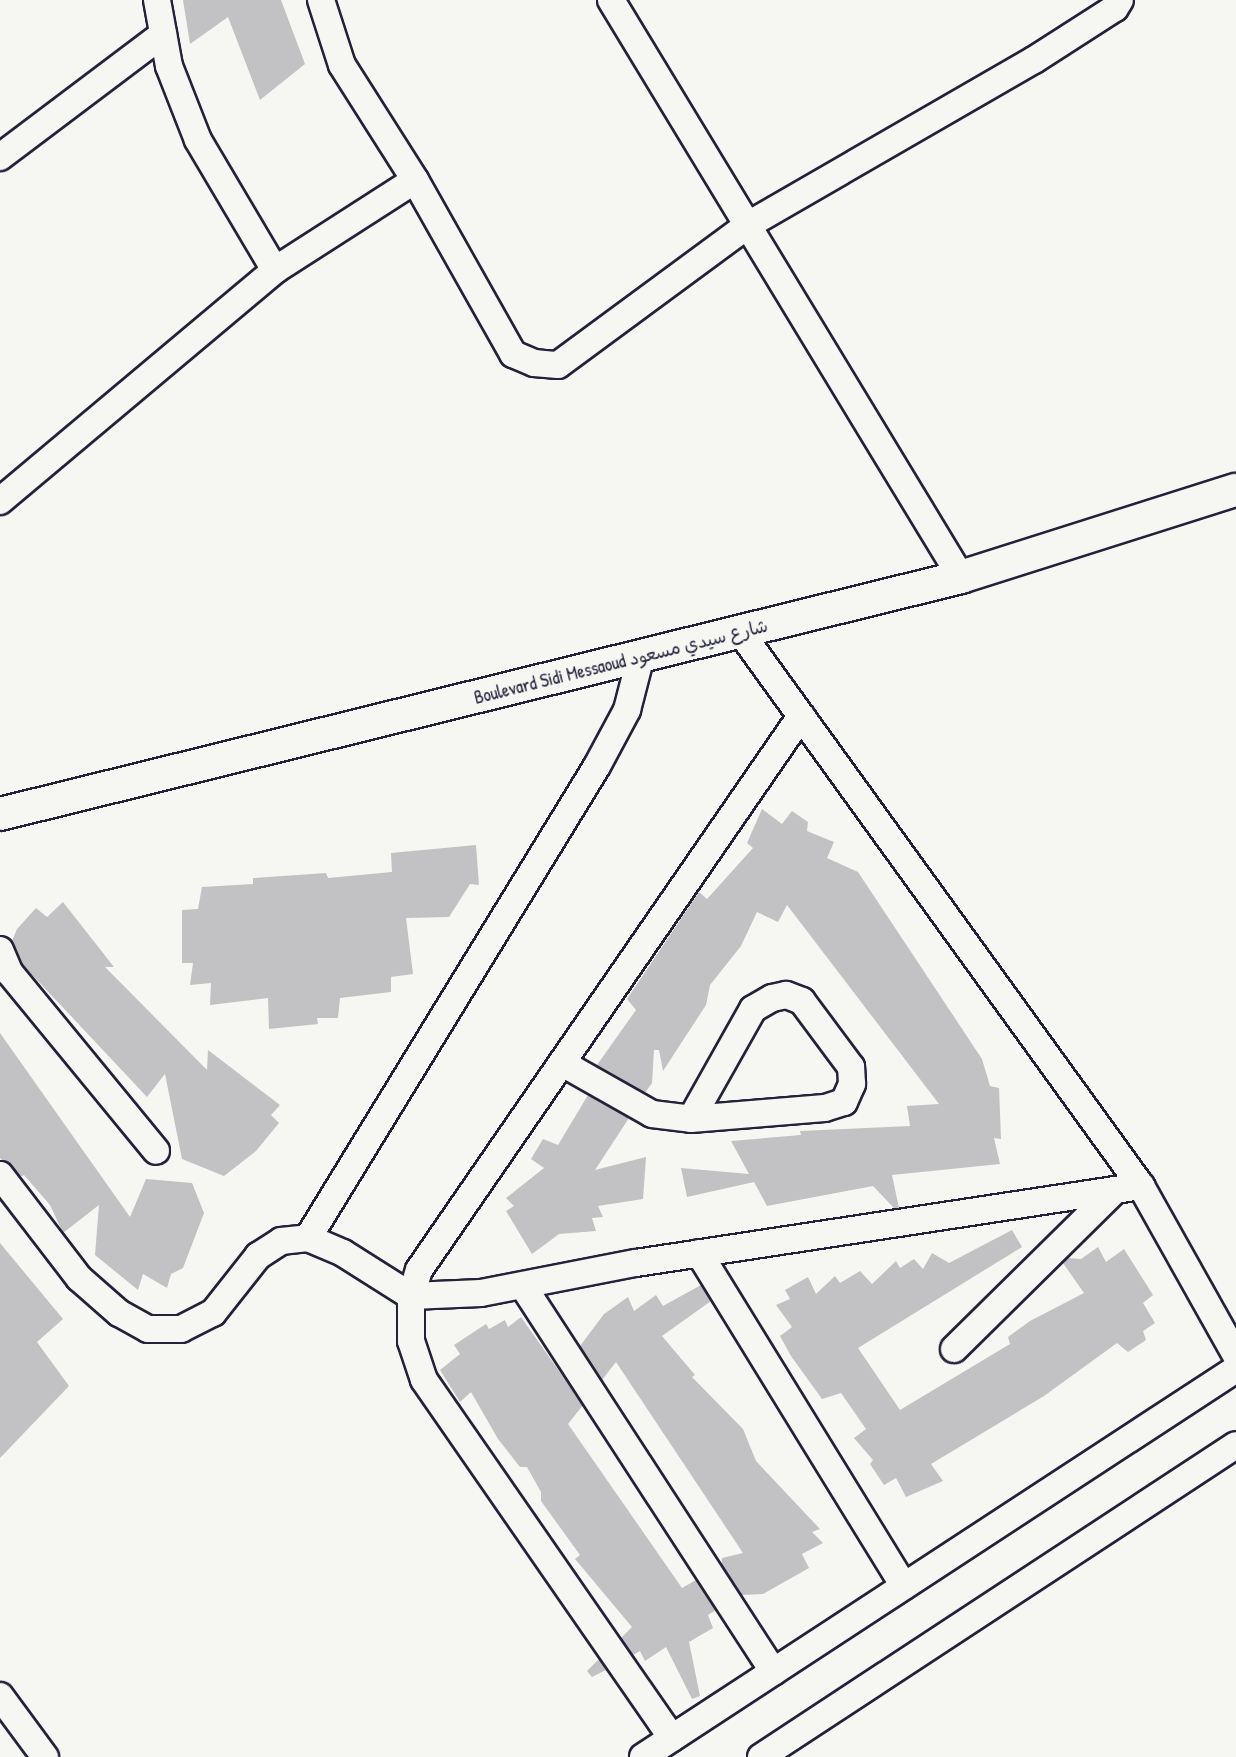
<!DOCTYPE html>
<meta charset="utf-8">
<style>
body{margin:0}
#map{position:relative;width:1236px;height:1757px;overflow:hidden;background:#f6f6f2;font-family:"Patrick Hand","Playpen Sans Arabic",sans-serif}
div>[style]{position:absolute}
.building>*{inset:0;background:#c2c2c4}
.roads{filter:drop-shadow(2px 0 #22223b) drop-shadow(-2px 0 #22223b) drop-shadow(0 2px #22223b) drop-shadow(0 -2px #22223b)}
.minor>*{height:26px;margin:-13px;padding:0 13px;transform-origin:13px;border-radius:13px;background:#f6f6f2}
.tertiary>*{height:32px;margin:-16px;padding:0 16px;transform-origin:16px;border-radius:16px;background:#f6f6f2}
span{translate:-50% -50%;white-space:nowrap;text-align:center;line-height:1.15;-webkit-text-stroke:4.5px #f6f6f2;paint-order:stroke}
.street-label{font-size:18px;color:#22223b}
</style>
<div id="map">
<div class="building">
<i style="clip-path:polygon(183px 0,281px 0,305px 64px,260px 100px,228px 17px,190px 44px)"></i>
<i style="clip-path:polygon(762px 809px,782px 824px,792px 811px,808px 822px,807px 831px,834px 842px,827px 858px,858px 872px,982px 1059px,990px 1086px,999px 1088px,1001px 1139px,994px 1138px,1000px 1164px,892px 1175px,899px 1208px,894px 1208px,873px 1186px,767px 1206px,754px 1182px,687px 1197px,681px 1168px,749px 1174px,731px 1141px,801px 1135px,800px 1131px,910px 1126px,907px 1106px,939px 1104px,787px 905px,778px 922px,757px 912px,741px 946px,710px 985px,706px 1005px,663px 1071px,659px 1050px,654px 1050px,652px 1083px,645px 1093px,597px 1065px,636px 1010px,627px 999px,699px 892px,707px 899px,753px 848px,747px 843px)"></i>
<i style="clip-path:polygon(476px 845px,479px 885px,470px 884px,449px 917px,406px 918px,413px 974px,391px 977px,391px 992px,340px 998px,338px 1018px,317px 1018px,318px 1024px,269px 1029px,268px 998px,210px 1005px,211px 983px,190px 985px,193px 963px,182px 963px,182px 910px,198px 909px,202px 887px,253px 884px,253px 878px,326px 873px,328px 878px,392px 872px,391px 853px)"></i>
<i style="clip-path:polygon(63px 902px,114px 967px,105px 967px,207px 1070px,208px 1050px,280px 1105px,271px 1115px,279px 1123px,256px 1151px,224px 1176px,182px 1159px,165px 1074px,147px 1097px,23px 965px,12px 941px,17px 929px,36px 908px,47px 917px)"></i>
<i style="clip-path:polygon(0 1033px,130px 1217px,146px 1179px,192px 1183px,204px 1213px,183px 1268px,171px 1274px,167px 1288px,143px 1274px,138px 1290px,95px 1255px,99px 1205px,63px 1233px,50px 1205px,24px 1175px,20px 1177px,0 1158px)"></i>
<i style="clip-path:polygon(588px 1095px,629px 1118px,595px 1170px,646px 1157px,643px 1199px,598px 1206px,603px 1217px,592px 1218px,596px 1231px,559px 1234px,532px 1254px,506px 1211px,514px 1206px,506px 1198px,544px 1168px,531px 1159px,543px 1139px,558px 1145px)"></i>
<i style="clip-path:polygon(1012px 1230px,1022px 1247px,858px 1348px,900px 1410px,1010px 1344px,1008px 1337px,1030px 1321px,1084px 1293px,1063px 1263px,1067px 1258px,1081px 1259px,1098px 1247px,1106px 1262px,1124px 1249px,1153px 1295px,1143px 1303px,1155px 1323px,1143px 1331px,1146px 1340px,1128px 1352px,1117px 1343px,1044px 1396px,931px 1464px,943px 1481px,906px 1497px,896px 1478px,884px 1485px,870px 1464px,873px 1460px,854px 1438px,866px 1429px,841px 1393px,822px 1399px,791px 1356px,780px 1336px,792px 1327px,776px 1305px,790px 1299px,785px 1290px,808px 1277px,816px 1294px,835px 1276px,840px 1283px,860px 1271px,872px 1284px,896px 1261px,900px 1268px,914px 1259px,923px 1269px,932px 1253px,949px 1263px)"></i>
<i style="clip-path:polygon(0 1243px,63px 1319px,37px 1342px,69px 1386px,0 1458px)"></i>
<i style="clip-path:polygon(701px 1285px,711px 1301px,662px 1336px,695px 1375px,692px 1377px,743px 1429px,756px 1461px,820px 1529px,812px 1532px,823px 1543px,802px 1554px,809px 1568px,763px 1594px,742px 1595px,722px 1565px,722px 1558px,743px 1553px,616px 1362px,602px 1380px,580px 1346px,604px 1314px,628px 1297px,634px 1311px,656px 1295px,663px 1306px)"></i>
<i style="clip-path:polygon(521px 1317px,583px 1405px,568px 1424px,682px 1588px,696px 1580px,716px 1610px,708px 1615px,713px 1628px,689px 1642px,700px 1696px,692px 1699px,666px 1647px,645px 1661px,640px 1651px,633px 1655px,621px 1638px,632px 1627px,575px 1559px,580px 1555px,541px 1501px,541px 1492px,527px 1467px,520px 1467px,498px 1439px,471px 1392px,460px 1402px,440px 1370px,460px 1354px,454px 1345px,486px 1324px,489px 1329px,505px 1320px,508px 1327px)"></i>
<i style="clip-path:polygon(599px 1659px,606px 1670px,592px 1677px,587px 1671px)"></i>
</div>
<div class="roads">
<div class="minor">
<i style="left:157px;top:0;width:67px;rotate:79.7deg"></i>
<i style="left:169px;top:66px;width:79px;rotate:68.6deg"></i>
<i style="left:198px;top:140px;width:151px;rotate:59.4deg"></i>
<i style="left:321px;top:0;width:68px;rotate:72.1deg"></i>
<i style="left:342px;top:65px;width:136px;rotate:57.6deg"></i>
<i style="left:415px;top:180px;width:200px;rotate:60.6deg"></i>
<i style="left:513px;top:354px;width:23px;rotate:23deg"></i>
<i style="left:534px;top:363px;width:24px;rotate:5deg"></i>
<i style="left:558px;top:365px;width:236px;rotate:-36.4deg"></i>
<i style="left:748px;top:225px;width:330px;rotate:-30deg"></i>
<i style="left:1034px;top:60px;width:96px;rotate:-32.7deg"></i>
<i style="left:1115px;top:8px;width:9px;rotate:-58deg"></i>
<i style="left:611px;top:0;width:675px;rotate:58.76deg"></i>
<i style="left:0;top:157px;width:204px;rotate:-37deg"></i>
<i style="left:0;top:501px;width:359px;rotate:-40deg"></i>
<i style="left:275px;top:270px;width:166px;rotate:-32.7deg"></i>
<i style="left:741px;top:633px;width:683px;rotate:54.12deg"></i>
<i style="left:1141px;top:1186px;width:194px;rotate:60.7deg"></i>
<i style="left:0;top:950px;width:25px;rotate:67deg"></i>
<i style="left:10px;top:973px;width:230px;rotate:50.6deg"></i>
<i style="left:562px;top:1063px;width:103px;rotate:29.5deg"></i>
<i style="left:652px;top:1114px;width:39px;rotate:7deg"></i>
<i style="left:691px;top:1119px;width:134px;rotate:-4.7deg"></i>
<i style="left:825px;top:1108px;width:20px;rotate:-18deg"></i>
<i style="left:844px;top:1102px;width:20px;rotate:-66deg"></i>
<i style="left:852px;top:1084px;width:17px;rotate:-93deg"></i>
<i style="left:851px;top:1067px;width:82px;rotate:-126.6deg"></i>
<i style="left:802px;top:1001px;width:17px;rotate:-159deg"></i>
<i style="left:786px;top:995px;width:14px;rotate:168deg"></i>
<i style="left:772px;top:998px;width:22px;rotate:150deg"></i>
<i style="left:753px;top:1009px;width:126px;rotate:119.4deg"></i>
<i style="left:0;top:1175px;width:130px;rotate:52.5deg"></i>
<i style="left:79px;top:1278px;width:53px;rotate:41.2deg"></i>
<i style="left:119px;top:1313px;width:33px;rotate:29deg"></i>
<i style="left:148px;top:1329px;width:33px"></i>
<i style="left:181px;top:1329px;width:36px;rotate:-27deg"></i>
<i style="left:213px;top:1313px;width:73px;rotate:-51.7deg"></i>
<i style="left:258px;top:1256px;width:27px;rotate:-33deg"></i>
<i style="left:281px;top:1241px;width:27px;rotate:-6deg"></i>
<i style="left:308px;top:1238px;width:38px;rotate:23deg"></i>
<i style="left:343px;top:1253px;width:80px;rotate:32.3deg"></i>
<i style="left:411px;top:1296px;width:70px;rotate:-2.5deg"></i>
<i style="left:481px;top:1293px;width:158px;rotate:-11deg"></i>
<i style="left:636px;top:1263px;width:511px;rotate:-8.67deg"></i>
<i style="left:308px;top:1238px;width:553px;rotate:-58.52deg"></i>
<i style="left:597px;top:766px;width:64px;rotate:-61.8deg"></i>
<i style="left:627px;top:710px;width:56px;rotate:-75.5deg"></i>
<i style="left:699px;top:1253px;width:391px;rotate:58.4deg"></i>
<i style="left:523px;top:1286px;width:460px;rotate:57deg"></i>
<i style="left:954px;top:1349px;width:223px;rotate:-44.6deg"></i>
<i style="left:0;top:1696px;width:76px;rotate:53.6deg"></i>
<i style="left:672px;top:1738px;width:436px;rotate:-124.7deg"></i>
<i style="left:424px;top:1380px;width:41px;rotate:-108.4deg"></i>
<i style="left:411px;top:1341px;width:45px;rotate:-90deg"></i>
<i style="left:411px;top:1296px;width:27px;rotate:-73deg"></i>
<i style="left:419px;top:1270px;width:673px;rotate:-55.41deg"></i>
<i style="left:643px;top:1757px;width:709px;rotate:-33.2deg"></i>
<i style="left:761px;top:1757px;width:568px;rotate:-33.3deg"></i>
</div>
<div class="tertiary">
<i style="left:0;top:814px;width:990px;rotate:-13.85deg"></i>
<i style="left:961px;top:577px;width:288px;rotate:-17.6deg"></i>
</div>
</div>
<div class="street-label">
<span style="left:621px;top:662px;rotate:-14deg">Boulevard Sidi Messaoud شارع سيدي مسعود</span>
</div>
</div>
